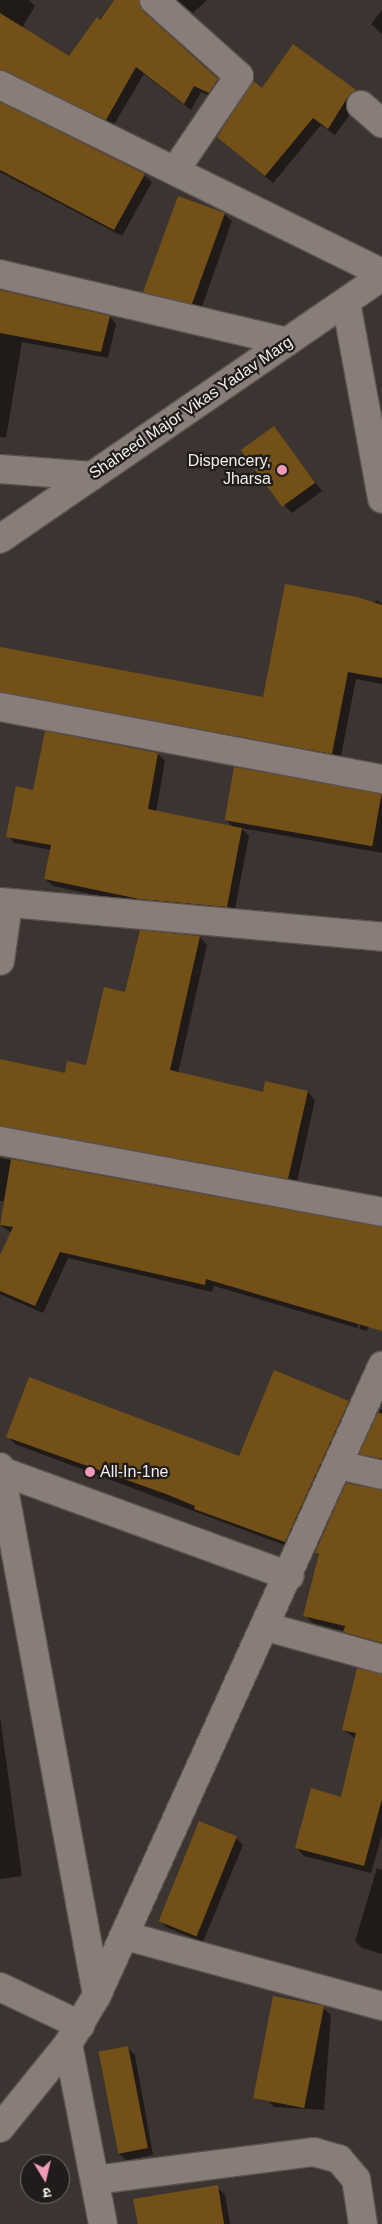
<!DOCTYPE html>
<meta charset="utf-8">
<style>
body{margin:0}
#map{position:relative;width:382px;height:2224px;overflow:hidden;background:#3c3430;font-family:Arial,"Noto Sans Devanagari",sans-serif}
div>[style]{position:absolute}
.shadow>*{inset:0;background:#0007}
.building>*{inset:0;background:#725017;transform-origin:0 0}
.roads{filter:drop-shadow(1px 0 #59524f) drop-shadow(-1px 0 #59524f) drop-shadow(0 1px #59524f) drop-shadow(0 -1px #59524f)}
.minor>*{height:28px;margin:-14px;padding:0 14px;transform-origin:14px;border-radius:14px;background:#887d79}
.dots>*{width:14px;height:14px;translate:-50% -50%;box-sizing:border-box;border:2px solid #201c1b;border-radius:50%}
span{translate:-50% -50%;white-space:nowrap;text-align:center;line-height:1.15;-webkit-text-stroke:4.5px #201c1b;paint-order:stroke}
.street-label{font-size:16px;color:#f4eeec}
.poi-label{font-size:16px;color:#f4eeec}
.right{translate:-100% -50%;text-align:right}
.left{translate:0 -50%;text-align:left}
.north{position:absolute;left:20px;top:2154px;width:50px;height:50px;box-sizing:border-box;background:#201c1b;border:1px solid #75706f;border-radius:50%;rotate:171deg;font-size:14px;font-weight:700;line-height:20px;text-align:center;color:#f4eeec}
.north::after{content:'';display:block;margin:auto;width:18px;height:22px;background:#ef9ab8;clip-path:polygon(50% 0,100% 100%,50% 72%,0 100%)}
</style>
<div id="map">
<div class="shadow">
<i style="clip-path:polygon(0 0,29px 0,35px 6px,22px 28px,70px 58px,114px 0,150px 0,146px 4px,150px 19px,225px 87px,217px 99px,201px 92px,191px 110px,144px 74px,113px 126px,0 81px)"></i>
<i style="clip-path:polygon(177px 0,207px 0,193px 13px)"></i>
<i style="clip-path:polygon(382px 10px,382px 34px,371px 24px)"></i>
<i style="clip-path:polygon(294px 46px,362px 98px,335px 135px,321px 125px,273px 183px,218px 137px,262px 90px)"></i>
<i style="clip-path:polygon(0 104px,144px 175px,152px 182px,122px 236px,0 172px)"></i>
<i style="clip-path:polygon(224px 214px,232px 221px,201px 310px,154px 299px,146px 292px)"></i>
<i style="clip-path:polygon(0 291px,110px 317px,116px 324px,108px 358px,22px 342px,6px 438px,0 437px)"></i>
<i style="clip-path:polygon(273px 428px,322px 491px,292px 513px,285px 506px)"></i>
<i style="clip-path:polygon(377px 600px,382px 604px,382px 684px,356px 679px,340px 761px,0 703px,0 649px,264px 698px)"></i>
<i style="clip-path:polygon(46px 733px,158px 754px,165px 761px,156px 812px,233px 827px,225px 819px,382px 795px,382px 853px,241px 828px,249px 836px,234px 914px,147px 906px,53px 886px,45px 879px,51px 850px,15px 843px,8px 836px,34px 791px)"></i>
<i style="clip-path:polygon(141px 932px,200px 937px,207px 945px,178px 1074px,264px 1093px,308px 1092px,315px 1100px,296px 1186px,0 1137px,0 1076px,65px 1075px,87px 1067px,126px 993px)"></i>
<i style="clip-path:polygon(0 1158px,382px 1228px,382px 1243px,357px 1328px,214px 1286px,212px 1292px,68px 1258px,43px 1313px,0 1294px,0 1258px,12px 1233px,0 1225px,4px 1201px,0 1201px)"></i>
<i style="clip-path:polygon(382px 1252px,382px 1280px,367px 1331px,359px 1329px)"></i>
<i style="clip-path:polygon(348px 1402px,356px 1409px,292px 1548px,15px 1444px,8px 1436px,240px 1458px)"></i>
<i style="clip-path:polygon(382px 1407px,382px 1465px,369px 1461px,361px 1453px)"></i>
<i style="clip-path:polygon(382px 1491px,382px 1648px,353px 1640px,344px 1631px,313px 1623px,305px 1615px,319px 1556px,316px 1552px)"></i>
<i style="clip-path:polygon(382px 1675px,382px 1835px,371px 1873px,304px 1856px,297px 1848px,342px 1798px,356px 1739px,344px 1730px)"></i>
<i style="clip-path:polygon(0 1716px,22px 1876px,0 1879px)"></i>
<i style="clip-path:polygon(236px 1838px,243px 1845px,203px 1942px,166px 1927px,159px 1919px)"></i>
<i style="clip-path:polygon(377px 1868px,382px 1870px,382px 1954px,362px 1948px,355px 1941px)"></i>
<i style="clip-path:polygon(323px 2008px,331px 2015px,324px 2110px,274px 2107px,267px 2099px)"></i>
<i style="clip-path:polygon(127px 2047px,135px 2055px,153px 2155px,126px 2160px,118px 2153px)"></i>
<i style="clip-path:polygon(217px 2187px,225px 2195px,230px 2224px,139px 2224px)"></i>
</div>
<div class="building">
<i style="clip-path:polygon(114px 0,139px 0,144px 12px,218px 79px,209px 93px,194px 86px,184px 104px,136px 67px,106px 120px,0 70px,0 13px,69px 56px,97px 17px,100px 20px)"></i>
<i style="clip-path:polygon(293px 44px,356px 90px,349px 95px,328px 129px,313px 118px,265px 176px,217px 137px,253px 81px,262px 88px)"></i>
<i style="clip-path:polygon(0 102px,145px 174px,114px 230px,0 170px)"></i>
<i style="left:178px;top:196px;width:50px;height:102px;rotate:20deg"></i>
<i style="clip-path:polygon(0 290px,110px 316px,101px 352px,0 333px)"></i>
<i style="left:274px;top:426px;width:70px;height:41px;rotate:54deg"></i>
<i style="clip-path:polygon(285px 584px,357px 597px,382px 605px,382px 678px,348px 672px,332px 754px,0 692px,0 647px,263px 697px)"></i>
<i style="clip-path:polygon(45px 731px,158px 753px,148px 809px,242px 828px,227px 907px,139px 899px,44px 879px,51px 845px,6px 837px,16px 786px,33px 790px)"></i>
<i style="left:234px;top:767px;width:150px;height:54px;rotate:10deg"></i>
<i style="clip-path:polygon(140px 930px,200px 936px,170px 1070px,263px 1092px,265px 1081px,308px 1091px,288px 1179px,0 1126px,0 1059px,65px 1073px,67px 1061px,86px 1065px,104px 987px,125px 992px)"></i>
<i style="clip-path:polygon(11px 1159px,382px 1227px,382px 1331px,206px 1279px,205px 1285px,60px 1252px,35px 1306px,0 1291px,0 1255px,13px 1227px,0 1225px)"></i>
<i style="clip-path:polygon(274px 1370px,349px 1401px,285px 1542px,194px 1509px,195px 1506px,166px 1494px,6px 1437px,29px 1377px,239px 1456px)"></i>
<i style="clip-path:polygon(378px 1412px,382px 1414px,382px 1459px,359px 1454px)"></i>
<i style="clip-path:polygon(346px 1483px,382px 1490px,382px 1643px,343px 1632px,345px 1626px,303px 1616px,319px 1554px,315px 1553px)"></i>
<i style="clip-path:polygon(357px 1668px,382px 1674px,382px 1799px,364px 1866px,295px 1848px,311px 1788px,341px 1797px,356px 1733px,342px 1730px)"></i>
<i style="left:199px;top:1821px;width:41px;height:108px;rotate:22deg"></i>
<i style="left:273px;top:1996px;width:52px;height:104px;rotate:11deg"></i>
<i style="left:128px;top:2046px;width:104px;height:30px;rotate:79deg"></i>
<i style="clip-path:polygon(218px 2185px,224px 2224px,138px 2224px,133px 2199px)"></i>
</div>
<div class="roads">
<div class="minor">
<i style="left:154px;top:0;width:114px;rotate:41.8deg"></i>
<i style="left:239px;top:76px;width:112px;rotate:124.1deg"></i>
<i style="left:0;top:85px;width:426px;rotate:26.2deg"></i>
<i style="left:361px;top:105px;width:28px;rotate:41deg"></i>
<i style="left:0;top:274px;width:295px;rotate:13.3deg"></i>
<i style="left:346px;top:302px;width:200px;rotate:79.6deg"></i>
<i style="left:0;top:469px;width:92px;rotate:4.4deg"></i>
<i style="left:0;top:539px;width:464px;rotate:-34.5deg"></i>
<i style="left:0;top:707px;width:389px;rotate:10.7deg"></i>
<i style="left:0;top:902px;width:384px;rotate:5.2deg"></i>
<i style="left:0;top:961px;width:58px;rotate:-82deg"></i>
<i style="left:0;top:1141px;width:389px;rotate:10.5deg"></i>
<i style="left:339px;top:1465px;width:44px;rotate:13.1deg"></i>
<i style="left:0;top:1467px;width:537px;rotate:79.59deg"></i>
<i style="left:1px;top:1471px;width:307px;rotate:20deg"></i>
<i style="left:267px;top:1627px;width:119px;rotate:15.5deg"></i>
<i style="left:126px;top:1936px;width:265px;rotate:15.3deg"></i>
<i style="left:0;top:1987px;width:89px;rotate:25.4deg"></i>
<i style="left:68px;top:2044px;width:183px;rotate:79deg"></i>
<i style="left:0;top:2128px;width:108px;rotate:-51deg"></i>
<i style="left:68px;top:2044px;width:57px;rotate:-59.4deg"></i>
<i style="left:97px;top:1995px;width:691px;rotate:-65.62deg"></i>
<i style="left:95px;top:2180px;width:221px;rotate:-7.3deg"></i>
<i style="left:314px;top:2152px;width:26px;rotate:16deg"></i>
<i style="left:339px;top:2159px;width:26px;rotate:50deg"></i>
<i style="left:356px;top:2179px;width:46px;rotate:81.2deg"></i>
</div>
</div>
<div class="dots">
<i style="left:282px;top:470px;background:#ef9ab8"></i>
<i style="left:90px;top:1472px;background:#ef9ab8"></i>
</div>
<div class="street-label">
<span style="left:191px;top:408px;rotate:-34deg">Shaheed Major Vikas Yadav Marg</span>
</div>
<div class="poi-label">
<span class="right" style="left:271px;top:470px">Dispencery,<br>Jharsa</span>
<span class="left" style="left:100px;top:1472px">All-In-1ne</span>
</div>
<div class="north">उ</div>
</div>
